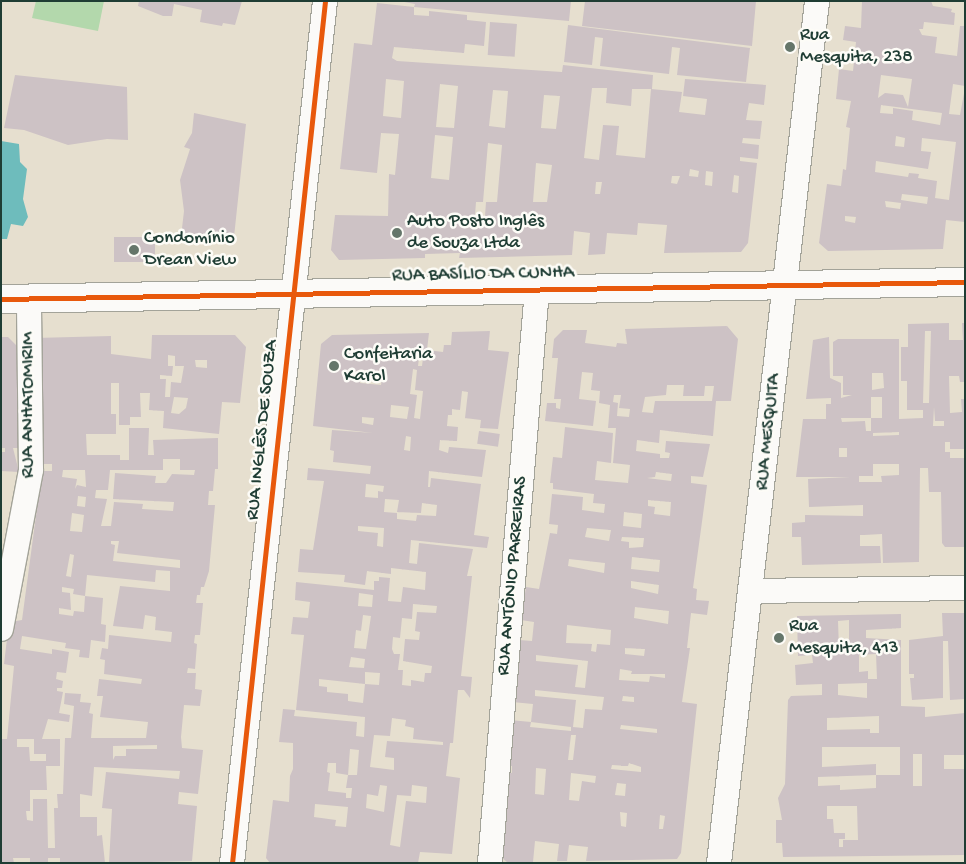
<!DOCTYPE html>
<meta charset="utf-8">
<style>
body{margin:0}
#map{position:relative;width:966px;height:864px;overflow:hidden;background:#e6dfcf;font-family:"Gochi Hand",sans-serif}
div>[style]{position:absolute}
.green>*{inset:0;background:#b3d8ac}
.water>*{inset:0;background:#6ebcbc}
.building>*{inset:0;background:#cdc2c5;transform-origin:0 0}
.roads{filter:drop-shadow(1px 0 #a3a399) drop-shadow(-1px 0 #a3a399) drop-shadow(0 1px #a3a399) drop-shadow(0 -1px #a3a399)}
.street>*{height:24px;margin:-12px;padding:0 12px;transform-origin:12px;border-radius:12px;background:#fbfaf8}
.secondary>*{height:28px;margin:-14px;padding:0 14px;transform-origin:14px;border-radius:14px;background:#fbfaf8}
.cycleway>*{height:5px;margin:-2.5px;padding:0 2.5px;transform-origin:2.5px;border-radius:2.5px;background:#e8590c}
.dots>*{width:14px;height:14px;translate:-50% -50%;box-sizing:border-box;border:2px solid #fdfcf7;border-radius:50%}
span{translate:-50% -50%;white-space:nowrap;text-align:center;line-height:1.15;-webkit-text-stroke:5px #fdfcf7;paint-order:stroke}
.poi-label{font-size:19px;color:#1f3d34}
.left{translate:0 -50%;text-align:left}
.street-label{font-size:19px;color:#1f3d34}
.frame{position:absolute;inset:0;border:2px solid #1f3d34;pointer-events:none}
</style>
<div id="map">
<div class="green">
<i style="clip-path:polygon(36px 1px,104px 1px,98px 31px,32px 18px)"></i>
</div>
<div class="water">
<i style="clip-path:polygon(1px 141px,19px 144px,20px 162px,27px 169px,23px 199px,28px 217px,23px 226px,11px 224px,7px 239px,1px 239px)"></i>
</div>
<div class="building">
<i style="clip-path:polygon(139px 1px,242px 1px,235px 25px,223px 23px,222px 26px,200px 22px,202px 10px,174px 4px,172px 16px,163px 16px,138px 6px)"></i>
<i style="clip-path:polygon(399px 1px,571px 1px,569px 21px,414px 7px,415px 4px)"></i>
<i style="clip-path:polygon(585px 1px,756px 1px,752px 46px,582px 26px)"></i>
<i style="clip-path:polygon(evenodd,862px 1px,931px 1px,933px 6px,952px 9px,951px 12px,955px 13px,954px 25px,924px 22px,923px 29px,919px 29px,922px 35px,937px 37px,935px 53px,957px 56px,960px 26px,965px 26px,965px 86px,953px 84px,949px 114px,960px 115px,965px 88px,965px 222px,946px 220px,943px 249px,828px 251px,819px 243px,827px 184px,841px 186px,843px 169px,846px 170px,850px 128px,846px 127px,851px 101px,836px 99px,839px 69px,853px 71px,856px 42px,843px 40px,845px 26px,861px 28px,862px 1px,881px 75px,912px 79px,908px 107px,903px 95px,885px 93px,878px 98px,881px 75px,862px 1px,881px 105px,942px 113px,940px 125px,912px 120px,913px 111px,893px 108px,893px 114px,880px 113px,881px 105px,862px 1px,896px 136px,905px 138px,904px 147px,895px 146px,896px 136px,862px 1px,922px 138px,956px 142px,949px 200px,935px 198px,937px 181px,918px 178px,919px 174px,909px 173px,908px 177px,875px 172px,876px 161px,928px 169px,931px 152px,921px 151px,922px 138px,862px 1px,902px 194px,928px 197px,927px 204px,901px 200px,902px 194px,862px 1px,885px 201px,901px 203px,900px 209px,886px 207px,885px 201px,862px 1px,845px 216px,856px 217px,855px 223px,845px 221px,845px 216px)"></i>
<i style="clip-path:polygon(evenodd,377px 3px,414px 7px,414px 15px,429px 16px,429px 11px,467px 15px,467px 20px,486px 22px,484px 46px,465px 44px,464px 53px,394px 47px,392px 58px,397px 61px,562px 72px,563px 65px,653px 75px,652px 89px,632px 89px,631px 106px,606px 103px,607px 88px,592px 88px,584px 158px,599px 160px,603px 125px,619px 126px,616px 155px,645px 158px,651px 89px,682px 92px,679px 112px,705px 115px,707px 99px,683px 96px,685px 79px,766px 85px,764px 105px,749px 103px,746px 120px,762px 121px,760px 139px,743px 138px,742px 143px,759px 145px,758px 159px,740px 157px,740px 161px,757px 163px,748px 243px,741px 252px,664px 253px,667px 225px,638px 223px,637px 235px,607px 233px,605px 254px,588px 255px,590px 233px,574px 231px,572px 255px,459px 258px,460px 253px,425px 254px,425px 258px,339px 260px,331px 250px,335px 215px,388px 216px,389px 174px,395px 175px,399px 134px,381px 133px,377px 173px,340px 169px,354px 43px,372px 45px,377px 3px,386px 79px,404px 81px,401px 118px,383px 116px,386px 79px,377px 3px,440px 84px,458px 86px,454px 128px,436px 127px,440px 84px,377px 3px,493px 90px,508px 91px,505px 128px,489px 126px,493px 90px,377px 3px,544px 95px,560px 96px,556px 129px,541px 128px,544px 95px,377px 3px,435px 135px,453px 137px,449px 180px,431px 178px,435px 135px,377px 3px,488px 143px,502px 145px,497px 202px,486px 202px,485px 216px,475px 215px,476px 202px,483px 202px,488px 143px,377px 3px,536px 163px,552px 165px,547px 202px,533px 202px,536px 163px,377px 3px,690px 169px,699px 171px,698px 177px,689px 176px,690px 169px,377px 3px,706px 171px,713px 172px,712px 186px,705px 185px,706px 171px,377px 3px,734px 175px,739px 176px,738px 193px,732px 192px,734px 175px,377px 3px,672px 176px,680px 176px,677px 184px,671px 183px,672px 176px,377px 3px,596px 182px,602px 182px,600px 194px,595px 194px,596px 182px)"></i>
<i style="left:490px;top:22px;width:27px;height:33px;rotate:4deg"></i>
<i style="clip-path:polygon(568px 25px,750px 48px,746px 82px,677px 75px,680px 48px,672px 47px,669px 74px,600px 66px,603px 38px,595px 37px,592px 65px,564px 62px)"></i>
<i style="clip-path:polygon(15px 75px,127px 87px,128px 140px,107px 139px,68px 145px,24px 130px,4px 128px)"></i>
<i style="clip-path:polygon(194px 113px,246px 124px,234px 237px,181px 237px,184px 211px,180px 180px,190px 149px,184px 147px,192px 133px)"></i>
<i style="left:155px;top:237px;width:25px;height:41px;rotate:90deg"></i>
<i style="clip-path:polygon(evenodd,949px 323px,949px 340px,963px 340px,962px 323px,965px 323px,965px 382px,960px 382px,959px 376px,949px 376px,950px 413px,962px 412px,961px 399px,965px 399px,965px 449px,950px 449px,950px 442px,945px 442px,945px 452px,950px 452px,950px 458px,964px 458px,964px 547px,945px 547px,942px 543px,941px 492px,929px 492px,928px 468px,920px 468px,919px 562px,883px 563px,882px 534px,864px 535px,860px 535px,860px 546px,880px 546px,881px 563px,802px 565px,801px 537px,792px 537px,792px 523px,805px 522px,805px 515px,863px 516px,863px 505px,809px 507px,808px 479px,850px 477px,796px 477px,803px 419px,826px 419px,826px 404px,831px 404px,831px 398px,806px 399px,813px 340px,829px 337px,830px 378px,841px 383px,841px 398px,852px 395px,843px 395px,843px 376px,833px 376px,833px 342px,838px 339px,899px 339px,899px 419px,923px 418px,923px 410px,907px 410px,907px 381px,901px 381px,901px 347px,908px 347px,908px 324px,949px 323px,925px 331px,931px 331px,929px 403px,923px 403px,925px 331px,949px 323px,872px 373px,883px 373px,884px 388px,872px 390px,872px 373px,949px 323px,871px 397px,882px 397px,882px 418px,871px 418px,871px 431px,866px 431px,865px 421px,842px 422px,841px 418px,871px 418px,871px 397px,949px 323px,934px 407px,935px 421px,944px 421px,944px 426px,933px 426px,934px 407px,949px 323px,899px 432px,899px 435px,873px 436px,873px 433px,899px 432px,949px 323px,839px 448px,847px 448px,847px 457px,839px 457px,839px 448px,949px 323px,873px 464px,899px 464px,899px 475px,881px 476px,882px 482px,859px 482px,859px 476px,873px 476px,873px 464px)"></i>
<i style="clip-path:polygon(evenodd,727px 326px,738px 339px,731px 401px,716px 401px,713px 436px,660px 430px,659px 443px,637px 440px,636px 451px,660px 454px,660px 458px,669px 458px,670px 453px,665px 452px,666px 441px,710px 444px,703px 477px,691px 476px,691px 483px,707px 485px,693px 588px,697px 589px,696px 600px,709px 601px,707px 615px,691px 613px,687px 648px,690px 648px,682px 702px,697px 704px,681px 853px,677px 859px,586px 861px,588px 847px,569px 845px,567px 861px,557px 861px,559px 844px,535px 841px,533px 862px,507px 862px,496px 853px,504px 772px,512px 773px,512px 766px,505px 765px,510px 720px,531px 722px,530px 727px,571px 731px,571px 727px,531px 722px,533px 704px,512px 702px,519px 640px,532px 641px,534px 622px,521px 620px,526px 587px,539px 589px,550px 533px,557px 534px,558px 525px,549px 524px,552px 494px,583px 497px,582px 510px,604px 513px,605px 504px,593px 503px,594px 494px,553px 489px,553px 483px,550px 483px,553px 457px,562px 458px,565px 427px,613px 433px,611px 463px,597px 461px,595px 480px,628px 483px,630px 465px,613px 463px,616px 428px,608px 428px,610px 405px,599px 403px,600px 391px,591px 390px,593px 373px,582px 372px,579px 399px,596px 401px,593px 426px,545px 421px,547px 403px,556px 403px,556px 408px,560px 409px,561px 399px,554px 399px,558px 358px,552px 358px,554px 339px,563px 330px,587px 330px,585px 343px,616px 347px,617px 343px,627px 344px,625px 329px,727px 326px,667px 385px,684px 385px,683px 396px,704px 396px,705px 386px,714px 386px,712px 401px,655px 401px,653px 413px,642px 412px,645px 397px,666px 395px,667px 385px,727px 326px,614px 395px,621px 395px,619px 408px,630px 409px,629px 417px,617px 416px,618px 403px,613px 402px,614px 395px,727px 326px,656px 472px,672px 474px,671px 481px,647px 478px,655px 477px,656px 472px,727px 326px,648px 500px,671px 502px,670px 516px,654px 514px,655px 507px,648px 506px,648px 500px,727px 326px,624px 512px,642px 514px,641px 528px,623px 526px,624px 512px,727px 326px,587px 528px,611px 530px,609px 541px,585px 537px,587px 528px,727px 326px,622px 537px,644px 538px,643px 547px,629px 548px,629px 542px,621px 541px,622px 537px,727px 326px,632px 557px,660px 560px,659px 572px,631px 569px,632px 557px,727px 326px,569px 559px,605px 563px,604px 573px,568px 566px,569px 559px,727px 326px,631px 581px,659px 585px,658px 594px,631px 588px,631px 581px,727px 326px,635px 607px,669px 611px,668px 624px,634px 618px,635px 607px,727px 326px,567px 625px,611px 630px,610px 645px,597px 644px,596px 652px,591px 651px,592px 644px,566px 643px,567px 625px,727px 326px,625px 648px,645px 649px,644px 656px,625px 654px,625px 648px,727px 326px,536px 655px,588px 661px,585px 688px,575px 687px,578px 665px,536px 661px,536px 655px,727px 326px,620px 669px,632px 671px,631px 674px,665px 674px,665px 678px,650px 676px,649px 682px,619px 680px,620px 669px,727px 326px,535px 690px,604px 697px,602px 710px,585px 709px,583px 728px,573px 727px,576px 700px,535px 696px,535px 690px,727px 326px,623px 696px,634px 697px,634px 702px,622px 701px,623px 696px,727px 326px,621px 725px,657px 729px,657px 733px,620px 729px,621px 725px,727px 326px,571px 735px,576px 735px,573px 760px,568px 760px,571px 735px,727px 326px,629px 763px,641px 767px,641px 772px,611px 769px,612px 765px,628px 766px,629px 763px,727px 326px,536px 768px,546px 769px,544px 795px,535px 794px,536px 768px,727px 326px,571px 773px,596px 776px,595px 783px,582px 781px,579px 801px,569px 800px,571px 773px,727px 326px,617px 783px,626px 784px,625px 796px,615px 795px,617px 783px,727px 326px,620px 812px,627px 813px,626px 827px,621px 826px,620px 812px,727px 326px,660px 815px,665px 816px,663px 829px,659px 829px,660px 815px)"></i>
<i style="clip-path:polygon(evenodd,490px 331px,488px 350px,509px 352px,498px 429px,480px 428px,481px 420px,465px 418px,468px 392px,462px 391px,460px 410px,452px 409px,452px 415px,448px 415px,447px 426px,458px 427px,457px 441px,440px 440px,439px 450px,448px 453px,449px 447px,486px 450px,482px 477px,429px 471px,428px 487px,430px 487px,431px 478px,481px 484px,474px 535px,489px 537px,487px 548px,411px 540px,409px 563px,417px 564px,419px 543px,473px 549px,467px 576px,472px 576px,461px 676px,472px 677px,470px 698px,464px 690px,458px 690px,453px 743px,450px 743px,446px 776px,460px 778px,452px 854px,420px 852px,418px 863px,270px 863px,266px 858px,273px 800px,289px 802px,290px 776px,293px 769px,293px 743px,279px 742px,283px 709px,295px 710px,294px 716px,357px 722px,356px 736px,364px 737px,365px 717px,296px 710px,304px 635px,291px 634px,293px 617px,308px 618px,310px 602px,295px 600px,296px 582px,374px 590px,374px 581px,379px 581px,379px 577px,390px 578px,388px 601px,401px 602px,403px 587px,425px 590px,426px 572px,391px 568px,391px 574px,367px 571px,365px 585px,344px 582px,345px 575px,298px 572px,300px 549px,313px 550px,324px 481px,307px 480px,308px 468px,370px 474px,371px 466px,333px 462px,334px 451px,330px 450px,332px 430px,373px 433px,313px 426px,321px 344px,332px 335px,429px 333px,427px 350px,443px 352px,444px 345px,451px 345px,452px 332px,490px 331px,420px 350px,424px 350px,422px 366px,418px 366px,420px 350px,490px 331px,413px 369px,417px 370px,415px 390px,423px 391px,420px 419px,414px 418px,417px 395px,410px 394px,413px 369px,490px 331px,362px 370px,383px 372px,381px 385px,360px 383px,362px 370px,490px 331px,391px 405px,409px 407px,407px 419px,390px 417px,391px 405px,490px 331px,362px 417px,374px 418px,373px 425px,362px 423px,362px 417px,490px 331px,406px 436px,411px 437px,410px 451px,404px 450px,406px 436px,490px 331px,366px 484px,384px 486px,383px 492px,378px 491px,378px 498px,365px 497px,366px 484px,490px 331px,385px 499px,399px 500px,397px 512px,421px 513px,422px 503px,437px 505px,436px 516px,417px 515px,416px 521px,397px 519px,397px 513px,384px 512px,385px 499px,490px 331px,358px 526px,384px 528px,383px 547px,377px 546px,378px 533px,358px 531px,358px 526px,490px 331px,359px 593px,373px 595px,372px 607px,358px 606px,359px 593px,490px 331px,413px 604px,437px 606px,436px 613px,417px 612px,415px 631px,420px 632px,419px 640px,405px 639px,403px 661px,432px 666px,431px 673px,425px 673px,424px 682px,411px 680px,411px 686px,402px 685px,403px 670px,398px 670px,400px 654px,394px 654px,392px 649px,393px 637px,400px 638px,402px 618px,412px 619px,413px 604px,490px 331px,363px 615px,371px 616px,366px 649px,354px 648px,356px 630px,361px 631px,363px 615px,490px 331px,351px 657px,365px 659px,364px 668px,349px 667px,351px 657px,490px 331px,365px 672px,380px 673px,379px 685px,365px 684px,363px 703px,348px 701px,348px 694px,327px 692px,327px 687px,319px 686px,319px 679px,365px 684px,365px 672px,490px 331px,392px 718px,406px 720px,405px 726px,414px 728px,413px 739px,443px 742px,443px 745px,387px 741px,385px 757px,394px 758px,394px 770px,370px 767px,374px 735px,390px 736px,392px 718px,490px 331px,350px 749px,359px 750px,357px 775px,348px 775px,346px 788px,352px 788px,351px 798px,346px 798px,346px 793px,328px 791px,330px 773px,327px 772px,328px 763px,336px 763px,336px 773px,348px 775px,350px 749px,490px 331px,380px 785px,387px 786px,384px 812px,366px 808px,367px 794px,378px 796px,380px 785px,490px 331px,412px 785px,427px 787px,426px 803px,406px 801px,400px 847px,390px 845px,397px 795px,411px 796px,412px 785px,490px 331px,315px 804px,348px 807px,346px 827px,335px 826px,336px 820px,314px 817px,315px 804px)"></i>
<i style="clip-path:polygon(evenodd,152px 335px,235px 335px,246px 347px,240px 403px,222px 402px,219px 434px,163px 428px,164px 411px,149px 410px,150px 393px,140px 393px,141px 417px,130px 417px,130px 425px,119px 425px,119px 383px,111px 383px,111px 414px,116px 414px,116px 434px,86px 434px,87px 455px,120px 455px,120px 460px,129px 460px,129px 428px,149px 428px,148px 455px,154px 455px,153px 440px,218px 438px,218px 469px,215px 469px,213px 491px,209px 491px,208px 505px,215px 505px,209px 571px,204px 587px,201px 587px,200px 595px,197px 595px,196px 603px,203px 603px,200px 635px,195px 635px,194px 643px,197px 644px,195px 669px,188px 668px,187px 673px,196px 673px,195px 689px,202px 690px,200px 706px,184px 705px,181px 737px,182px 748px,203px 750px,198px 794px,179px 792px,178px 804px,197px 806px,192px 861px,109px 863px,112px 809px,102px 808px,106px 772px,179px 779px,180px 771px,94px 767px,92px 796px,80px 794px,80px 817px,97px 817px,97px 836px,102px 835px,105px 863px,60px 863px,60px 858px,48px 858px,48px 863px,30px 863px,30px 858px,13px 858px,14px 863px,1px 863px,1px 739px,7px 739px,14px 666px,4px 664px,9px 622px,22px 620px,42px 471px,52px 471px,52px 464px,35px 464px,35px 338px,111px 336px,111px 354px,151px 359px,152px 335px,168px 355px,175px 356px,175px 366px,184px 366px,181px 383px,171px 382px,170px 397px,165px 397px,166px 379px,160px 379px,160px 375px,172px 376px,173px 366px,168px 366px,168px 355px,152px 335px,195px 360px,207px 360px,207px 368px,196px 367px,195px 360px,152px 335px,174px 397px,188px 398px,186px 408px,179px 414px,171px 413px,174px 397px,152px 335px,163px 459px,180px 459px,180px 470px,195px 470px,194px 475px,172px 474px,166px 483px,155px 483px,156px 476px,115px 473px,113px 499px,174px 502px,173px 511px,142px 509px,143px 504px,114px 502px,111px 526px,101px 526px,107px 499px,95px 498px,96px 490px,108px 490px,110px 470px,163px 470px,163px 459px,152px 335px,63px 470px,85px 470px,86px 487px,77px 485px,75px 489px,77px 479px,62px 477px,63px 470px,152px 335px,78px 496px,86px 497px,85px 507px,77px 506px,78px 496px,152px 335px,72px 513px,84px 515px,82px 532px,70px 531px,72px 513px,152px 335px,111px 541px,119px 541px,117px 553px,180px 560px,180px 568px,113px 561px,115px 545px,111px 544px,111px 541px,152px 335px,70px 554px,74px 555px,71px 577px,66px 576px,70px 554px,152px 335px,156px 570px,170px 571px,170px 591px,120px 586px,113px 626px,143px 629px,145px 615px,156px 617px,155px 630px,172px 632px,171px 642px,109px 635px,108px 649px,102px 648px,100px 659px,105px 660px,104px 674px,142px 679px,141px 684px,99px 679px,97px 696px,103px 696px,100px 717px,148px 722px,146px 738px,91px 738px,93px 714px,89px 713px,91px 703px,80px 702px,81px 694px,65px 693px,64px 704px,74px 706px,71px 738px,65px 738px,63px 794px,57px 794px,58px 808px,54px 808px,55px 848px,48px 848px,47px 799px,33px 799px,33px 821px,27px 820px,26px 811px,30px 811px,30px 790px,47px 790px,46px 766px,60px 766px,60px 739px,42px 739px,48px 719px,69px 722px,70px 715px,59px 713px,63px 692px,57px 691px,57px 688px,62px 688px,63px 681px,56px 679px,57px 672px,66px 673px,69px 652px,52px 649px,52px 654px,20px 649px,22px 636px,66px 643px,65px 648px,80px 650px,79px 657px,89px 658px,91px 640px,105px 642px,106px 625px,101px 624px,103px 598px,85px 596px,84px 612px,74px 611px,73px 616px,59px 614px,59px 608px,71px 610px,70px 593px,62px 592px,62px 587px,74px 589px,73px 594px,85px 596px,87px 575px,155px 582px,156px 570px,152px 335px,17px 739px,34px 739px,34px 754px,46px 754px,46px 761px,30px 761px,29px 747px,17px 747px,17px 739px,152px 335px,157px 745px,157px 749px,126px 749px,126px 756px,115px 756px,113px 760px,113px 746px,157px 745px)"></i>
<i style="clip-path:polygon(1px 337px,8px 337px,19px 348px,20px 448px,13px 448px,19px 472px,1px 471px,1px 452px,5px 452px,5px 448px,1px 448px)"></i>
<i style="left:479px;top:431px;width:21px;height:13px;rotate:8deg"></i>
<i style="clip-path:polygon(942px 613px,965px 613px,965px 699px,950px 700px,948px 641px,943px 641px,943px 698px,912px 700px,910px 678px,914px 678px,914px 674px,909px 674px,909px 640px,943px 636px)"></i>
<i style="clip-path:polygon(evenodd,901px 614px,901px 628px,866px 630px,866px 638px,901px 640px,901px 706px,925px 707px,925px 717px,965px 713px,965px 755px,944px 755px,944px 769px,965px 769px,965px 855px,783px 857px,782px 843px,776px 843px,776px 820px,782px 820px,778px 798px,785px 784px,788px 700px,791px 696px,822px 695px,822px 684px,796px 685px,795px 665px,813px 663px,812px 655px,798px 656px,797px 616px,901px 614px,849px 620px,849px 649px,839px 649px,838px 621px,849px 620px,901px 614px,876px 654px,877px 679px,868px 679px,868px 671px,859px 672px,859px 655px,876px 654px,901px 614px,867px 683px,867px 698px,838px 695px,838px 684px,867px 683px,901px 614px,879px 716px,879px 733px,870px 733px,870px 729px,827px 730px,827px 718px,879px 716px,901px 614px,822px 747px,900px 747px,900px 775px,876px 775px,876px 788px,840px 790px,840px 785px,818px 786px,818px 777px,876px 775px,876px 764px,822px 767px,822px 747px,901px 614px,913px 754px,922px 754px,922px 786px,913px 786px,913px 754px,901px 614px,827px 806px,857px 806px,858px 840px,843px 840px,843px 847px,839px 847px,839px 839px,845px 839px,845px 833px,834px 833px,833px 819px,827px 819px,827px 806px)"></i>
</div>
<div class="roads">
<div class="street">
<i style="left:751px;top:591px;width:214px;rotate:-0.8deg"></i>
<i style="left:1px;top:629px;width:162px;rotate:-79.3deg"></i>
<i style="left:31px;top:470px;width:171px;rotate:-90.7deg"></i>
<i style="left:232px;top:863px;width:867px;rotate:-83.84deg"></i>
<i style="left:490px;top:863px;width:576px;rotate:-85.32deg"></i>
<i style="left:719px;top:863px;width:868px;rotate:-83.51deg"></i>
</div>
<div class="secondary">
<i style="left:1px;top:299px;width:964px;rotate:-1.01deg"></i>
</div>
</div>
<div class="cycleway">
<i style="left:1px;top:299px;width:964px;rotate:-1.01deg"></i>
<i style="left:232px;top:863px;width:867px;rotate:-83.84deg"></i>
</div>
<div class="dots">
<i style="left:790px;top:47px;background:#65766a"></i>
<i style="left:397px;top:233px;background:#65766a"></i>
<i style="left:134px;top:250px;background:#65766a"></i>
<i style="left:334px;top:366px;background:#65766a"></i>
<i style="left:779px;top:638px;background:#65766a"></i>
</div>
<div class="poi-label">
<span class="left" style="left:800px;top:47px">Rua<br>Mesquita, 238</span>
<span class="left" style="left:407px;top:233px">Auto Posto Inglês<br>de Souza Ltda</span>
<span class="left" style="left:144px;top:250px">Condomínio<br>Drean View</span>
<span class="left" style="left:344px;top:366px">Confeitaria<br>Karol</span>
<span class="left" style="left:789px;top:638px">Rua<br>Mesquita, 413</span>
</div>
<div class="street-label">
<span style="left:483px;top:275px;rotate:-1deg">RUA BASÍLIO DA CUNHA</span>
<span style="left:29px;top:405px;rotate:-90deg">RUA ANHATOMIRIM</span>
<span style="left:263px;top:430px;rotate:-84deg">RUA INGLÊS DE SOUZA</span>
<span style="left:769px;top:432px;rotate:-84deg">RUA MESQUITA</span>
<span style="left:513px;top:576px;rotate:-85deg">RUA ANTÔNIO PARREIRAS</span>
</div>
<div class="frame"></div>
</div>
